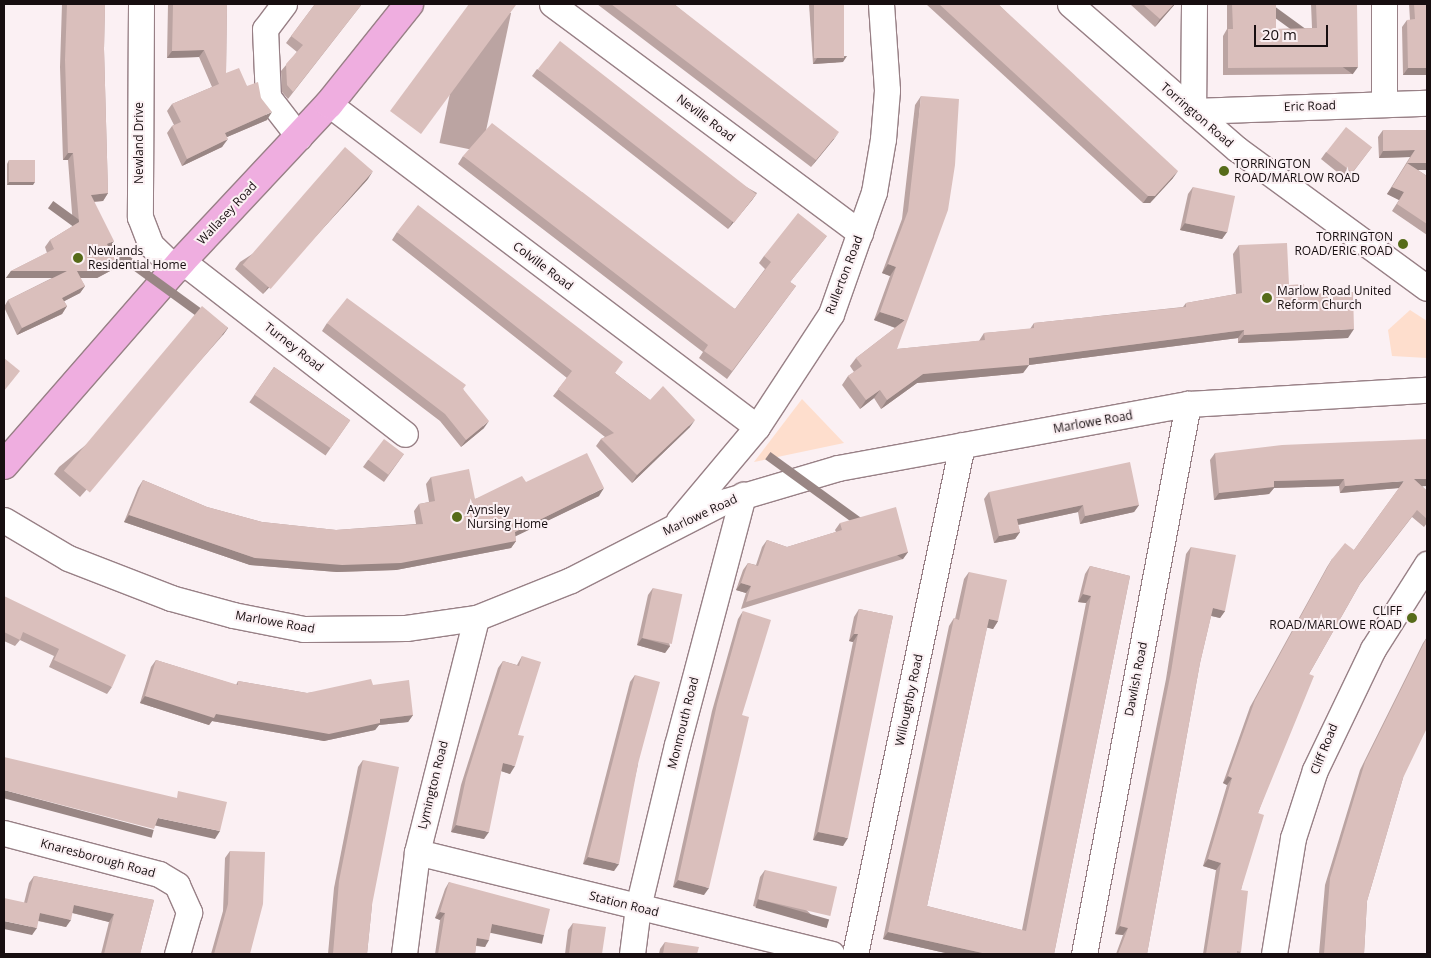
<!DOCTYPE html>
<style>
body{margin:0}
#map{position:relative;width:1431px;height:958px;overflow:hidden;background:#fbf0f3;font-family:"Open Sans",sans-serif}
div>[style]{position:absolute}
.green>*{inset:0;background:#fedecd}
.roads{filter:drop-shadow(1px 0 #988086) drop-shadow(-1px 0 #988086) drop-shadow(0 1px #988086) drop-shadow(0 -1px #988086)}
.minor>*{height:25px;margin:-12.5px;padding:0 12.5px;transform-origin:12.5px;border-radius:12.5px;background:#fff}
.major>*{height:28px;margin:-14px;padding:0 14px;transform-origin:14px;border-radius:14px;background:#efaee0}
.wall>*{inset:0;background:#bba4a2;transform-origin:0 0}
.shaded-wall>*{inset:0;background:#998684;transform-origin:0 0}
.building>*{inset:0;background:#dabfbc;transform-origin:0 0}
.dots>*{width:14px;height:14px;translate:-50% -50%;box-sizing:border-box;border:2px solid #fbf0f3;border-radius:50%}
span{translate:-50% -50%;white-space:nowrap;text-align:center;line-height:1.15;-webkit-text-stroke:4px #fbf0f3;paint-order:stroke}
.street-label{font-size:12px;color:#170e10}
.poi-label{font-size:12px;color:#170e10}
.left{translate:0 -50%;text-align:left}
.right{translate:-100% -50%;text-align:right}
.frame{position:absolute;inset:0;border:5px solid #170e10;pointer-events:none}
.scale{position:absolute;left:1254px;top:25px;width:74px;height:22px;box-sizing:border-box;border:2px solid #170e10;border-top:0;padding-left:6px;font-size:15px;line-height:18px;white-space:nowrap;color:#170e10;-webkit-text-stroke:4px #fbf0f3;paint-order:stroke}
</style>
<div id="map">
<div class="green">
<i style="clip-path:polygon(1410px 310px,1427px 321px,1427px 358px,1392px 356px,1388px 330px)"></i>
<i style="clip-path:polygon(802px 399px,844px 443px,754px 462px)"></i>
</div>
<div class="roads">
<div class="minor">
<i style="left:141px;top:4px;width:213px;rotate:90.3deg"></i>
<i style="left:140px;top:217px;width:30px;rotate:69deg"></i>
<i style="left:151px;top:245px;width:35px;rotate:44deg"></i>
<i style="left:284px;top:4px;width:31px;rotate:127deg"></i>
<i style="left:265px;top:29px;width:68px;rotate:87.5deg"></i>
<i style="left:268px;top:97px;width:51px;rotate:52.2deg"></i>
<i style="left:552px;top:4px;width:384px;rotate:36.6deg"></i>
<i style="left:1070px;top:4px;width:221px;rotate:41deg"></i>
<i style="left:1237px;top:149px;width:235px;rotate:36.2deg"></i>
<i style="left:1194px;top:4px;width:107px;rotate:90.5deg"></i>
<i style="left:1193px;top:111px;width:234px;rotate:-2deg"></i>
<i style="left:1384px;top:4px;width:100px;rotate:90deg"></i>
<i style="left:329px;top:104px;width:536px;rotate:37.04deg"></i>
<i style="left:182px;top:261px;width:282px;rotate:37.8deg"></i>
<i style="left:4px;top:520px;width:74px;rotate:30.7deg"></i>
<i style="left:68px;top:558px;width:110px;rotate:21.2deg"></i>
<i style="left:171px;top:598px;width:64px;rotate:15.3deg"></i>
<i style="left:233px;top:615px;width:72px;rotate:11.2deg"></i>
<i style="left:304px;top:629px;width:102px;rotate:-0.6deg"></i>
<i style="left:406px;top:628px;width:71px;rotate:-8.1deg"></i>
<i style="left:476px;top:618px;width:102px;rotate:-21.8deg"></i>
<i style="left:571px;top:580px;width:171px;rotate:-27.2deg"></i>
<i style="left:723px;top:502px;width:120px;rotate:-16.5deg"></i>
<i style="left:838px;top:468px;width:356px;rotate:-10.4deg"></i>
<i style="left:1188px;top:404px;width:239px;rotate:-3.4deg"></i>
<i style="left:679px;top:520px;width:121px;rotate:-50deg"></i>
<i style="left:757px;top:427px;width:135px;rotate:-56.8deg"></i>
<i style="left:831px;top:314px;width:129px;rotate:-70.6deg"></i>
<i style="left:874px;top:192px;width:54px;rotate:-80.4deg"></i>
<i style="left:883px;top:139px;width:49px;rotate:-85.3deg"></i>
<i style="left:887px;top:90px;width:86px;rotate:-94deg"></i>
<i style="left:4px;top:833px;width:160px;rotate:14.8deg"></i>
<i style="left:159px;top:874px;width:21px;rotate:31deg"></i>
<i style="left:177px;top:885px;width:30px;rotate:66deg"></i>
<i style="left:189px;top:912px;width:44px;rotate:105.9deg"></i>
<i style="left:417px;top:852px;width:427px;rotate:13.8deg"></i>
<i style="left:404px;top:954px;width:103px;rotate:-82.7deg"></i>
<i style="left:417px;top:852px;width:241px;rotate:-75.8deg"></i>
<i style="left:632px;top:954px;width:47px;rotate:-82.7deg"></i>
<i style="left:638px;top:907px;width:167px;rotate:-76.5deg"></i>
<i style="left:677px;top:745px;width:259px;rotate:-75.2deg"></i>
<i style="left:855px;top:954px;width:520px;rotate:-78.13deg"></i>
<i style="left:1084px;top:954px;width:560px;rotate:-79.29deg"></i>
<i style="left:1274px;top:954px;width:118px;rotate:-80.7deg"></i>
<i style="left:1293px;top:838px;width:71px;rotate:-72.1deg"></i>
<i style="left:1315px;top:770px;width:134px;rotate:-64.4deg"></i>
<i style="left:1373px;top:649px;width:101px;rotate:-57.6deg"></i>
</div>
<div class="major">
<i style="left:4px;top:465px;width:271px;rotate:-48.9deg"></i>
<i style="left:182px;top:261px;width:215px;rotate:-46.9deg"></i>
<i style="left:329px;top:104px;width:128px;rotate:-51.3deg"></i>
</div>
</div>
<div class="wall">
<i style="clip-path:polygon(62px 4px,105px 4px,104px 49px,108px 193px,103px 201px,94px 202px,109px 248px,112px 270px,97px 278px,80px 278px,85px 286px,80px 293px,64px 301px,67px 306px,62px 314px,17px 335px,4px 307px,8px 300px,52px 278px,6px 278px,11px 271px,47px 253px,45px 247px,50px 240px,73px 226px,68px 160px,63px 160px,60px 67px)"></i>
<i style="clip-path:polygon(168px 4px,227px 4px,226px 73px,247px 86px,261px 98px,267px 120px,227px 137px,222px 147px,182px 166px,167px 133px,172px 126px,174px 125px,167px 111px,172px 104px,212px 87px,199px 57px,167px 58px)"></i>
<i style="clip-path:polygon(315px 4px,362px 4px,288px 99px,282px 92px,281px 71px,297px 52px,286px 43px)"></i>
<i style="left:469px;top:4px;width:43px;height:142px;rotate:12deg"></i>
<i style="clip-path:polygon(597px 4px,674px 4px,834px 139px,811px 167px)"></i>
<i style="clip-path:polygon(809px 4px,844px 4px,843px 62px,813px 64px)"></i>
<i style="clip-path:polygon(926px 4px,998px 4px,1173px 178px,1150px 203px,1143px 203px)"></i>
<i style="clip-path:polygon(1130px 4px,1175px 4px,1155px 27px)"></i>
<i style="clip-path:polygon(1227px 4px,1276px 4px,1276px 29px,1312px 28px,1311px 4px,1357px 4px,1353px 74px,1223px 75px,1223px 36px,1227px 29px)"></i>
<i style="clip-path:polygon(1409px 4px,1427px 4px,1427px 75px,1403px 75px,1402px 27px,1407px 20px,1410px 20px)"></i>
<i style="clip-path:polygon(537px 69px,757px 193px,752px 200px,728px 229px,532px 76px)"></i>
<i style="clip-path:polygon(921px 96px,897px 349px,979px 341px,984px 333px,1030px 329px,1034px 323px,1183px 307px,1186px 303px,1236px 294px,1233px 254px,1239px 245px,1289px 285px,1305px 294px,1348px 338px,1238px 343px,1238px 338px,1029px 365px,1023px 373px,917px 383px,881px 409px,874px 398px,860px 409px,842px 385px,848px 376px,854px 372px,850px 366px,856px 358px,895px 328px,874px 320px,890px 276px,882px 273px,902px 219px,915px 105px)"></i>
<i style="clip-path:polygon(1383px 130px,1427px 130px,1427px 170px,1418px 170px,1427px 176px,1427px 235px,1392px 211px,1399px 200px,1387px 194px,1410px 157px,1379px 158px,1378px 137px)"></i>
<i style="clip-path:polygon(1372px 147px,1347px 180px,1321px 159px,1326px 152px)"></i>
<i style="clip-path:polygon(463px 156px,735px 309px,765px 269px,759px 263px,764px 256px,827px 236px,790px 282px,796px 286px,727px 379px,699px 358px,703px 352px,458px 164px)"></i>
<i style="clip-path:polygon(9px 160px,33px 185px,7px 185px,7px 164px)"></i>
<i style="clip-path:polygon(368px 179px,263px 294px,235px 269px,240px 262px)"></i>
<i style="clip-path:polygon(1193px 187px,1227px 232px,1222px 239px,1180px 230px,1188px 194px)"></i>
<i style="clip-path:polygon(397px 232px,615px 373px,650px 400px,690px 427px,632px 483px,596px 446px,601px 439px,605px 437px,553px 396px,567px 378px,392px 240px)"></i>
<i style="clip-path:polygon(327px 323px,463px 389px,484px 428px,461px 447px,440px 421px,322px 331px)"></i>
<i style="clip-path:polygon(228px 328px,223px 335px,80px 497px,54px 474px,59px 467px)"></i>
<i style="left:274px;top:367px;width:93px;height:43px;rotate:35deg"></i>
<i style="clip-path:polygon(1215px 453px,1422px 486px,1427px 491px,1427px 523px,1424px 527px,1412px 517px,1360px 584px,1309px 674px,1258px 813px,1241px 890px,1241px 952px,1239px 954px,1203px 954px,1216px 870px,1203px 866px,1227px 785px,1223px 783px,1250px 707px,1327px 567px,1332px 559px,1354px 550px,1399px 488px,1340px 493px,1339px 486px,1274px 488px,1269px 494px,1214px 500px,1210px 460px)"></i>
<i style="clip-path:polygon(404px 454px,384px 482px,363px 467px,368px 460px)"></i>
<i style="clip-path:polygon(431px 477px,475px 499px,526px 482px,599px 496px,515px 536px,516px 541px,511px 548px,396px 570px,337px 572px,250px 565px,124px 522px,138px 488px,143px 480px,207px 507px,262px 522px,336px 530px,416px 524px,414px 511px,419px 504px,429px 502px,426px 484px)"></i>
<i style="clip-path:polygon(989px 492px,1139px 505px,1134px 512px,1080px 524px,1078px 512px,1018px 525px,1020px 532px,1015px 539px,994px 543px,984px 499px)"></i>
<i style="clip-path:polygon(840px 523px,908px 552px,903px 559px,741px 609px,746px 593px,736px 590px,743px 570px,748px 563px,756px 565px,762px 547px,767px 540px,787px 547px,836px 532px,835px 530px)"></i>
<i style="clip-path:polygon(1191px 547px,1225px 611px,1220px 618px,1211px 616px,1200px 663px,1147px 954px,1116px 954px,1123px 935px,1115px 934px,1166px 679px,1186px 554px)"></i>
<i style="clip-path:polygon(1090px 566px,1130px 576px,1054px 954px,950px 954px,883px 939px,949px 626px,954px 618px,955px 619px,964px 579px,969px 572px,998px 621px,993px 629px,987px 627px,927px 906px,1022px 930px,1086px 603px,1078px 602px,1085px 574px)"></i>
<i style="clip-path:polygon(653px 588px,670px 646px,665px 653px,637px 645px,648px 595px)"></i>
<i style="clip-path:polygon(4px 596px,112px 687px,107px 694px,49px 667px,54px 656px,20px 640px,15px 646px,4px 641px)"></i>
<i style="clip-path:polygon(859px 609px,893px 616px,843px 846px,813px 840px,853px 642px,849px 641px,854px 617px)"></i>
<i style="clip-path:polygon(743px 611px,704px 895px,673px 887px,712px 711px,738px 619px)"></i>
<i style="clip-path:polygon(1427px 637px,1403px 778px,1367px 901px,1364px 954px,1319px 954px,1325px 885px,1360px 770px,1423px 643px)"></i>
<i style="clip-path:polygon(522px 656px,518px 735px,510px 774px,501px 771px,484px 839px,451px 832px,461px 785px,498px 668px,503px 661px,517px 665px)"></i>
<i style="clip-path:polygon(156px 660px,236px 685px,238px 681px,307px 693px,373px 685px,413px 715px,408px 722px,379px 725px,375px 730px,324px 741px,212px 721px,209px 725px,140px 703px,151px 667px)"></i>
<i style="clip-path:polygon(635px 675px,638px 764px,614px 871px,583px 864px,630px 682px)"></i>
<i style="clip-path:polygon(363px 760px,372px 905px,367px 954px,328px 954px,334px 888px,358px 767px)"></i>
<i style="clip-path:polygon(230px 851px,250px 954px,211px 954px,223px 911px,225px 858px)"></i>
<i style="clip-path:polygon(765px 870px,824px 927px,753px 906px,760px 877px)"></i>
<i style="clip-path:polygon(34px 876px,154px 900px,140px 954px,101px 954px,109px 922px,72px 913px,66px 927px,38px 921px,32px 935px,24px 903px,29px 883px)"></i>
<i style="clip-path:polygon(449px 882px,544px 935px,540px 942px,491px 931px,485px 947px,476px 946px,475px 954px,435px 954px,440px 920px,435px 918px,445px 889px)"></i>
<i style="clip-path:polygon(573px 923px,602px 954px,565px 954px,568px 930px)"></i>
<i style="clip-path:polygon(665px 942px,697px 954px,659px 954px,660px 949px)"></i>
</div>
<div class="shaded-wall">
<i style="clip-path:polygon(1174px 4px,1175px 4px,1155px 27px,1160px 19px)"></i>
<i style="clip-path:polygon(204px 50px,199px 57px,167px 58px,172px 51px)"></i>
<i style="clip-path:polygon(847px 56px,843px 62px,813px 64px,817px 58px)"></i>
<i style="left:1358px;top:67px;width:9px;height:130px;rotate:126deg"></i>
<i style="clip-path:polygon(1408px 68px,1427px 68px,1427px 75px,1403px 75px)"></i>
<i style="clip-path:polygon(272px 112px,267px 120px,220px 140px,225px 133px)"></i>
<i style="clip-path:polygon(839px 132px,834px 139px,811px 167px,816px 160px)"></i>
<i style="clip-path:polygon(228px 139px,222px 147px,182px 166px,187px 159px)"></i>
<i style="clip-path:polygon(1415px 150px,1410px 157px,1379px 158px,1383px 151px)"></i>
<i style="clip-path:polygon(68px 153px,73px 153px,68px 160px,63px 160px)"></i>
<i style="clip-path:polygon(1407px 163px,1427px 163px,1427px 170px,1403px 170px)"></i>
<i style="clip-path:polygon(373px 171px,368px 179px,263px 294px,268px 287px)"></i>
<i style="clip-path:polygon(1178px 171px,1173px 178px,1150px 203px,1143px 203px,1148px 196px)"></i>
<i style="clip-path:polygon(9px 182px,35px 182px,33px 185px,7px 185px)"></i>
<i style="clip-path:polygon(1392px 187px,1404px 192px,1399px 200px,1387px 194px)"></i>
<i style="clip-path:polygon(108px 193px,103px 201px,86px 202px,91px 195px)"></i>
<i style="clip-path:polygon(757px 193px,752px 200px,728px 229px,733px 221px)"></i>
<i style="clip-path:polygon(1185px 223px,1227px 232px,1222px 239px,1180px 230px)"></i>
<i style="clip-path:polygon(114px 241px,109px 248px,107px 244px)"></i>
<i style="clip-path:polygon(117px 263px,112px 270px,97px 278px,72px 278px,77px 271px)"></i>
<i style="clip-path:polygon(888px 264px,896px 267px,890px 276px,882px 273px)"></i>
<i style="clip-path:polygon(11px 271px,67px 271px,62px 278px,6px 278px)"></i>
<i style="clip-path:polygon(85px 286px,80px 293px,57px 305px,62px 298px)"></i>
<i style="clip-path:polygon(67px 306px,62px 314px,17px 335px,22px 328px)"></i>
<i style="clip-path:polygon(880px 312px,905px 320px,899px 329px,874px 320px)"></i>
<i style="left:228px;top:328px;width:9px;height:216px;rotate:126deg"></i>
<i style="clip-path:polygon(1354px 329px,1348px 338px,1238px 343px,1244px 335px)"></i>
<i style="clip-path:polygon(1244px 330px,1238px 338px,1029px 365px,1023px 373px,917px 383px,881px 409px,887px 400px,923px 374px,1029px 358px)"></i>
<i style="clip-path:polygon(880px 390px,874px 398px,860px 409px,866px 400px)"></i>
<i style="clip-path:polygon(695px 420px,690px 427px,632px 483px,637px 475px)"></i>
<i style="clip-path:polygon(489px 421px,484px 428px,461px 447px,466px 440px)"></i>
<i style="clip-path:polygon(1344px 479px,1339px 486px,1274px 488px,1269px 494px,1214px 500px,1219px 493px,1274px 481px)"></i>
<i style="clip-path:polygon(1414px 479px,1427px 479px,1427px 486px,1409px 487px)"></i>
<i style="clip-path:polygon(1404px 481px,1399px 488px,1340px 493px,1345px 486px)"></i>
<i style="clip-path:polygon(604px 488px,599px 496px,510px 539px,515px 532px)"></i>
<i style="clip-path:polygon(1083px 505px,1078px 512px,1012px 526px,1017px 519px)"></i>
<i style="clip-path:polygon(1139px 505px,1134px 512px,1080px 524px,1085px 516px)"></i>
<i style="clip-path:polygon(129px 515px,255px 558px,516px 541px,511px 548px,396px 570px,337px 572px,250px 565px,124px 522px)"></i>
<i style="clip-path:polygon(1020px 532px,1015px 539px,994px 543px,999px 536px)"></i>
<i style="left:908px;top:552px;width:9px;height:170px;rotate:126deg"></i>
<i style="clip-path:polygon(741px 583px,751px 586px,746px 593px,736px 590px)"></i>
<i style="clip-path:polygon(1083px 594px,1091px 596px,1086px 603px,1078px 602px)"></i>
<i style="clip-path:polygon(1213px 608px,1225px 611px,1220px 618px,1208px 615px)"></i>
<i style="clip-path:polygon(989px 619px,998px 621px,993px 629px,984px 627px)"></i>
<i style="clip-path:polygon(854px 634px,858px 634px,853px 642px,849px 641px)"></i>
<i style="clip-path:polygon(642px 638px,670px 646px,665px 653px,637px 645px)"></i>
<i style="clip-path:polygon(145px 696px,216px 714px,380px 719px,413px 715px,408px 722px,379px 725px,375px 730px,324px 741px,212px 721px,209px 725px,140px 703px)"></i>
<i style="clip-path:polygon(503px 763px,515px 766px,510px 774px,498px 770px)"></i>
<i style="clip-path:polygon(1228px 776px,1232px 778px,1227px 785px,1223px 783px)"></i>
<i style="left:4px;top:790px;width:155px;height:8px;rotate:15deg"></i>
<i style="clip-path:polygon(158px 818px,220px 831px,215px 839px,153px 825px)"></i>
<i style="clip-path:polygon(456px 825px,489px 832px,484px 839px,451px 832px)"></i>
<i style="clip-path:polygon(818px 832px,848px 838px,843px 846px,813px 840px)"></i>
<i style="clip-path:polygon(588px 857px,619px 864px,614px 871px,583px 864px)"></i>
<i style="clip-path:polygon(1208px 859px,1221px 863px,1216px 870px,1203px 866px)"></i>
<i style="clip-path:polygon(678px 880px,709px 888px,704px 895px,673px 887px)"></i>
<i style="left:758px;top:899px;width:74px;height:9px;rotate:16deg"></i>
<i style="clip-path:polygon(74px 905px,114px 914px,109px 922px,69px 912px)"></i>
<i style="clip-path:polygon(440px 912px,445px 913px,440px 920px,435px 918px)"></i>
<i style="clip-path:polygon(40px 913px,71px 920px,66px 927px,35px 920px)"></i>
<i style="clip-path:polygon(4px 921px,37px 928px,32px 935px,4px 929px)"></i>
<i style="left:492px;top:924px;width:53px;height:9px;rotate:12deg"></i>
<i style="clip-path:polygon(1120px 926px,1128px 928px,1123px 935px,1115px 934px)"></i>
<i style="clip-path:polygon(888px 932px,987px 954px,950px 954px,883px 939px)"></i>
<i style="clip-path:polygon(477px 938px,489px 940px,485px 947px,473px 945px)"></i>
</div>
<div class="building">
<i style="clip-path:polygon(67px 4px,105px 4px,104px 49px,108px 193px,91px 195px,114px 241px,107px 244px,117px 263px,102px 271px,77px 271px,85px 286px,62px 298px,67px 306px,22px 328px,8px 300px,67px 271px,11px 271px,54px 249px,50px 240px,79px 222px,73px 153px,68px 153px,65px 60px)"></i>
<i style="clip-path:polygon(173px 4px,227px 4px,226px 73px,239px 68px,247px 86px,258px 82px,261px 98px,272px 112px,225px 133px,228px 139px,187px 159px,172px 126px,181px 122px,172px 104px,219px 84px,204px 50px,172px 51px)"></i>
<i style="clip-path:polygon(315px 4px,362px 4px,293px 92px,287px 85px,286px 64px,303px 45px,291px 36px)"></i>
<i style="clip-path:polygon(469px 4px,514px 4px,516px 5px,421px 134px,390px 111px)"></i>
<i style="clip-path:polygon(611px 4px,674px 4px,839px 132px,816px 160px)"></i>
<i style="left:814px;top:4px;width:30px;height:54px"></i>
<i style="clip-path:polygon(939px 4px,998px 4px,1178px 171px,1155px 196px,1148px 196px)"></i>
<i style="clip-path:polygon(1143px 4px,1174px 4px,1160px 19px)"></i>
<i style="clip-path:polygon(1232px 4px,1276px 4px,1276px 29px,1317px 28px,1316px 4px,1357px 4px,1358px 67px,1228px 68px,1228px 29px,1233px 29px)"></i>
<i style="clip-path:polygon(1414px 4px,1427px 4px,1427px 68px,1408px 68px,1407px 20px,1415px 19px)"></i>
<i style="left:560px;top:41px;width:249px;height:36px;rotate:38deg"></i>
<i style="clip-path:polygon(921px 96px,959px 99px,955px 165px,948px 210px,897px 349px,985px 340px,984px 333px,1034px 328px,1034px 323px,1186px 307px,1186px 303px,1242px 293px,1239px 245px,1287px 243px,1289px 285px,1304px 284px,1305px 294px,1353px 292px,1354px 329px,1244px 335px,1244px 330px,1029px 358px,1029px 365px,923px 374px,887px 400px,880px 390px,866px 400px,848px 376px,862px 366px,856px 358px,905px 320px,880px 312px,896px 267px,888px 264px,908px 211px)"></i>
<i style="clip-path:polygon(492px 123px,735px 309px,771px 262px,764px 256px,798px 213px,827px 236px,790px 282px,796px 286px,732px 371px,704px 351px,708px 345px,463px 156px)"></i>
<i style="left:1346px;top:127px;width:33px;height:32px;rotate:38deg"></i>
<i style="clip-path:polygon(1383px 130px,1427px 130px,1427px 163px,1407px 163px,1415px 150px,1383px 151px)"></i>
<i style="left:345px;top:147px;width:37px;height:156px;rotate:41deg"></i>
<i style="left:9px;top:160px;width:26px;height:22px"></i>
<i style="clip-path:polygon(1407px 163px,1427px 176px,1427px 224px,1397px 204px,1404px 192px,1392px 187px)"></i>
<i style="left:1193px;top:187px;width:43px;height:37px;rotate:12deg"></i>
<i style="clip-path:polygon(418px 205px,623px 362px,615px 373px,650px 400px,663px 386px,695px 420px,637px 475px,601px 439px,614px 433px,558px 389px,572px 371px,397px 232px)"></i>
<i style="clip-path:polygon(347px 298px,466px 385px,463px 389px,489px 421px,466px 440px,445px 414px,327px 323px)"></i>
<i style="left:202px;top:306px;width:34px;height:215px;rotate:40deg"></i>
<i style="clip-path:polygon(4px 358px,20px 371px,4px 391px)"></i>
<i style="left:274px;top:367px;width:93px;height:34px;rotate:35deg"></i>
<i style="left:384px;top:439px;width:25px;height:26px;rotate:37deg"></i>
<i style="clip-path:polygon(1427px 439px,1427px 479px,1414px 479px,1427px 491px,1427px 519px,1417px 510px,1361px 582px,1309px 674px,1314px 676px,1258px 813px,1264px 815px,1241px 890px,1248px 891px,1241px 952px,1237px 951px,1237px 954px,1206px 954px,1221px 863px,1208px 859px,1232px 778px,1228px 776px,1255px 700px,1332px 559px,1345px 543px,1354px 550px,1404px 481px,1345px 486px,1344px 479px,1274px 481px,1274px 487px,1219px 493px,1215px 453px,1282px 445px)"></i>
<i style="clip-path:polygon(587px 453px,604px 488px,515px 532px,516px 541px,401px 563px,342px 565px,255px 558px,129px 515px,143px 480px,207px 507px,262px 522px,336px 530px,423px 524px,419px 504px,435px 501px,431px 477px,469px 469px,475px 499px,522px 476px,526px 482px)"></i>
<i style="clip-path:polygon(1130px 462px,1139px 505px,1085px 516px,1083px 505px,1017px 519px,1020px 532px,999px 536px,989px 492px)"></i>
<i style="clip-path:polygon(896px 507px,908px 552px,746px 602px,751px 586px,741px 583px,748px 563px,758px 566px,767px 540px,787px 547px,842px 530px,840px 523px)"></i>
<i style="clip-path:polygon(1191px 547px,1236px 555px,1225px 611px,1213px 608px,1200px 663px,1147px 954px,1118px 954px,1128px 928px,1120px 926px,1171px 672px)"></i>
<i style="clip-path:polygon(1090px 566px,1130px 576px,1054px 954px,987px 954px,888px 932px,954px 618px,959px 620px,969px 572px,1007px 580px,998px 621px,989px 619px,927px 906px,1026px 931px,1091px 596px,1083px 594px)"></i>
<i style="left:653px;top:588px;width:30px;height:51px;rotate:12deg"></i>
<i style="clip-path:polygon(4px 596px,126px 655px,112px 687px,54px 660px,59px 649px,23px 632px,20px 640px,4px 632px)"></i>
<i style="clip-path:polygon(859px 609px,893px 616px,848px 838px,818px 832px,858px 634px,854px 634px)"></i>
<i style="clip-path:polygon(743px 611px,771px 620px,742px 715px,749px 717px,709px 888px,678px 880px,717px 704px)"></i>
<i style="clip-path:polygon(1427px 637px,1427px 728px,1403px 778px,1367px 901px,1364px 954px,1324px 954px,1330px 878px,1365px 762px)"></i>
<i style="clip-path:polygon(522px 656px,541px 662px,518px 735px,524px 736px,515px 766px,503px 763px,489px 832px,456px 825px,466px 778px,503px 661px,519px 666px)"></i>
<i style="clip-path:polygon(156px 660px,238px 685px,238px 681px,307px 693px,371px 679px,373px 685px,409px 680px,413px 715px,380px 719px,380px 723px,329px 734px,216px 714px,214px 718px,145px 696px)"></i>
<i style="clip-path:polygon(635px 675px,660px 682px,638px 764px,619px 864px,588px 857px)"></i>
<i style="clip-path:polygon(4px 757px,177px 798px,178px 791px,227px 802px,220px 831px,158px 818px,154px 829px,4px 790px)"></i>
<i style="clip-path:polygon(363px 760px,399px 767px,372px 905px,367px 954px,333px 954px,339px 881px)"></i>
<i style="clip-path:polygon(230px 851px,265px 852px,263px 904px,250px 954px,214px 954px,228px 904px)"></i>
<i style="left:765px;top:870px;width:74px;height:30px;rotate:13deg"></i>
<i style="clip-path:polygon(34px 876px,154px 900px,140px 954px,104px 954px,114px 914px,74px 905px,71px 920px,40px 913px,37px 928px,4px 921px,4px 898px,27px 903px)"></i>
<i style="clip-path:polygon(449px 882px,550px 909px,544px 935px,492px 924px,489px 940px,477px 938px,475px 954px,438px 954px,445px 913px,440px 912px)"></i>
<i style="clip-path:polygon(573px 923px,606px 927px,602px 954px,569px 954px)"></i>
<i style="clip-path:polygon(665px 942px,699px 947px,697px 954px,663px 954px)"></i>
</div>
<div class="dots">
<i style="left:1224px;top:171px;background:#566b19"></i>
<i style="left:1403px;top:244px;background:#566b19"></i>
<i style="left:78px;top:258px;background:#566b19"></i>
<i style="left:1267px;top:298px;background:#566b19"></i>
<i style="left:457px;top:517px;background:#566b19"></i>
<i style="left:1412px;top:618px;background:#566b19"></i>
</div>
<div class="street-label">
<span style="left:1310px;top:106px;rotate:-2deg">Eric Road</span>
<span style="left:1197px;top:115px;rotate:41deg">Torrington Road</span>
<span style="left:706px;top:118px;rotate:37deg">Neville Road</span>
<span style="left:139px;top:143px;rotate:-90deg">Newland Drive</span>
<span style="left:227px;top:213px;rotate:-47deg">Wallasey Road</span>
<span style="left:543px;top:266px;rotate:37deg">Colville Road</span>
<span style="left:844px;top:275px;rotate:-69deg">Rullerton Road</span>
<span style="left:294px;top:347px;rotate:38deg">Turney Road</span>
<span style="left:1093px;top:422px;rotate:-10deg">Marlowe Road</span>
<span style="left:700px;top:515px;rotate:-25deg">Marlowe Road</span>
<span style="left:275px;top:622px;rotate:10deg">Marlowe Road</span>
<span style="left:1136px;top:679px;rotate:-79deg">Dawlish Road</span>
<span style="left:909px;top:700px;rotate:-78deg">Willoughby Road</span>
<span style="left:683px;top:723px;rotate:-76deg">Monmouth Road</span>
<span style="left:1324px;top:749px;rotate:-68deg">Cliff Road</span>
<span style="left:433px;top:785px;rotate:-76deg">Lymington Road</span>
<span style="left:98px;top:858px;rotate:15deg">Knaresborough Road</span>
<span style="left:624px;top:904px;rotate:14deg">Station Road</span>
</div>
<div class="poi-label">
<span class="left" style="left:1234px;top:171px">TORRINGTON<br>ROAD/MARLOW ROAD</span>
<span class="right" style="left:1393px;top:244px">TORRINGTON<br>ROAD/ERIC ROAD</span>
<span class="left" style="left:88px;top:258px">Newlands<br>Residential Home</span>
<span class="left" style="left:1277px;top:298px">Marlow Road United<br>Reform Church</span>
<span class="left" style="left:467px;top:517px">Aynsley<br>Nursing Home</span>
<span class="right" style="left:1402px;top:618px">CLIFF<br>ROAD/MARLOWE ROAD</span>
</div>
<div class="frame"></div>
<div class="scale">20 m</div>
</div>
